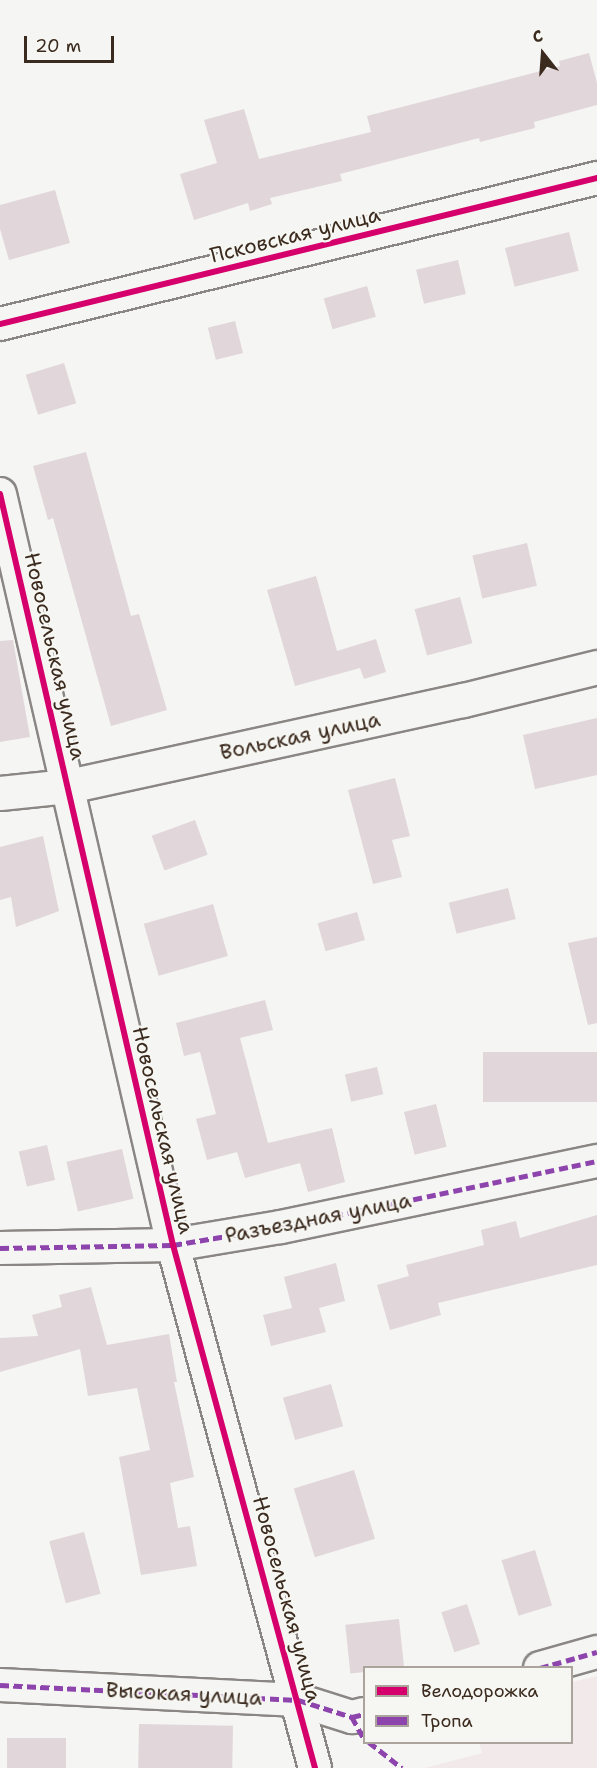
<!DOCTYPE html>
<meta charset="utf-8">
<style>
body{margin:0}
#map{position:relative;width:597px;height:1768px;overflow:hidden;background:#f5f5f3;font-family:"Shantell Sans",sans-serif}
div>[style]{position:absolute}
.built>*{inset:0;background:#f2e9eb}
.building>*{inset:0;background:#e1d6da;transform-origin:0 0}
.roads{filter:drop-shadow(2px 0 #8a8683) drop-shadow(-2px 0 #8a8683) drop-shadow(0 2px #8a8683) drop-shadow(0 -2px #8a8683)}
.street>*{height:32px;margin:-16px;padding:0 16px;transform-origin:16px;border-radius:16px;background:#f5f5f3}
.secondary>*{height:33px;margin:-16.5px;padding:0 16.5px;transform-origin:16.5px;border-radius:16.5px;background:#f5f5f3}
.quiet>*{height:4.5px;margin-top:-2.25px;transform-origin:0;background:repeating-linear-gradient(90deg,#8e44ad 0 9px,transparent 0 13.5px)}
.cycleway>*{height:6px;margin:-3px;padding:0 3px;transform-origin:3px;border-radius:3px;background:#d6006c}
span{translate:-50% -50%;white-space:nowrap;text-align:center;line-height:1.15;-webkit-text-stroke:4.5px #f6f6f2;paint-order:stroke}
.street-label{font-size:21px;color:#3b2a1e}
.legend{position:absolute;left:363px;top:1666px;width:210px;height:78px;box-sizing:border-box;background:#f6f6f2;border:2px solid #aba49d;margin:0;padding:8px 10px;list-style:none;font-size:18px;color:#3b2a1e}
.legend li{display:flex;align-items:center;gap:12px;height:30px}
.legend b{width:30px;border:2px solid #aba49d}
.north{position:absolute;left:513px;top:24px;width:60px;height:60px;-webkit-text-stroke:4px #f6f6f2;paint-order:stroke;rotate:343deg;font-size:16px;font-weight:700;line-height:24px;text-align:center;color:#3b2a1e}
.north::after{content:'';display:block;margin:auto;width:21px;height:27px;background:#3b2a1e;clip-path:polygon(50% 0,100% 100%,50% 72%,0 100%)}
.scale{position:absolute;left:24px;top:36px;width:90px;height:27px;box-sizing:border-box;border:3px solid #3b2a1e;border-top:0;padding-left:8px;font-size:18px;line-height:21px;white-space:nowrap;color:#3b2a1e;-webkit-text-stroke:4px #f6f6f2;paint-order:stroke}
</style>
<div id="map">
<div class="built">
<i style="clip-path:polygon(597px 1676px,597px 1768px,425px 1768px,482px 1753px,479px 1743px,572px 1742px,572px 1682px)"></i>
</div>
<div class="building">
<i style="clip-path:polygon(589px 53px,597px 83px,597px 105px,534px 122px,535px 128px,480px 142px,479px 138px,340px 174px,342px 181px,270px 198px,272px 204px,250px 211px,248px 203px,194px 220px,180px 174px,217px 163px,204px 120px,244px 109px,259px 159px,371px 132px,367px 116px,560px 66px,559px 61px)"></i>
<i style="clip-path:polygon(55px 190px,70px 243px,9px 260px,0 229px,0 205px)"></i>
<i style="left:569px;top:232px;width:40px;height:66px;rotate:76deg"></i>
<i style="left:458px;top:260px;width:35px;height:43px;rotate:77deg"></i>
<i style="left:367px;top:286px;width:32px;height:45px;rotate:74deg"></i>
<i style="left:235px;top:321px;width:33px;height:28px;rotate:76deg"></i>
<i style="left:64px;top:363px;width:42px;height:40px;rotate:73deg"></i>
<i style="clip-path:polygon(86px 452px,131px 616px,139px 614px,167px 710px,111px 726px,53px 518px,48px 520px,33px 466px)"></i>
<i style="left:527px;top:543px;width:44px;height:56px;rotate:77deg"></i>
<i style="clip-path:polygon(316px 576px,337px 651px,376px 639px,386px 672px,364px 679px,360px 668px,295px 686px,267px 590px)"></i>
<i style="left:460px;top:597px;width:48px;height:47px;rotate:75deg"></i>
<i style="clip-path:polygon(13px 640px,30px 737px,0 742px,0 641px)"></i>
<i style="clip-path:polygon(597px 718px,597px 775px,535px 789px,523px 735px)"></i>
<i style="clip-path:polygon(395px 778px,410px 836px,392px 840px,402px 877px,373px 884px,348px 790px)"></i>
<i style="left:195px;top:820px;width:37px;height:46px;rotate:70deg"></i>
<i style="clip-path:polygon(43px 836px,59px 911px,16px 927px,11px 897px,0 900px,0 847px)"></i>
<i style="left:508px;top:888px;width:32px;height:61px;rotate:76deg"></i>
<i style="left:213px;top:904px;width:54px;height:72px;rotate:74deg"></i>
<i style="left:357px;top:912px;width:29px;height:41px;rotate:74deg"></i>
<i style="clip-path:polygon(597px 937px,597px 1023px,588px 1025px,568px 943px)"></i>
<i style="clip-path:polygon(265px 1000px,273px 1030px,240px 1038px,268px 1143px,332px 1128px,345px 1182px,308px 1192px,300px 1163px,245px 1178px,237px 1152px,207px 1160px,196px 1119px,216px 1114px,200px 1052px,184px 1056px,176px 1023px)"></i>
<i style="left:597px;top:1052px;width:50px;height:114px;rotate:90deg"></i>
<i style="left:377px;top:1067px;width:28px;height:33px;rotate:77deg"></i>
<i style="left:436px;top:1104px;width:44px;height:33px;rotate:76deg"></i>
<i style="left:47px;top:1145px;width:36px;height:29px;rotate:77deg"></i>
<i style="left:122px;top:1149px;width:51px;height:57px;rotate:77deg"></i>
<i style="clip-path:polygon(597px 1215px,597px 1265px,438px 1303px,441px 1315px,390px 1330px,377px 1285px,409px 1276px,406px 1265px,484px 1245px,481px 1230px,516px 1221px,520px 1238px)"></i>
<i style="clip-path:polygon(336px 1263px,345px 1301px,319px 1308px,326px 1332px,271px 1346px,263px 1315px,292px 1308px,284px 1277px)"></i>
<i style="clip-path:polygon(91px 1287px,107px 1345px,169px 1334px,177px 1382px,174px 1382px,194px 1477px,170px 1483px,178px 1528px,190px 1526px,197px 1566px,141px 1575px,119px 1457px,150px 1450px,137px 1388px,88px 1396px,80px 1349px,0 1372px,0 1338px,38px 1336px,32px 1315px,62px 1307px,59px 1295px)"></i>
<i style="left:331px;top:1384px;width:44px;height:50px;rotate:74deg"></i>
<i style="left:354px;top:1470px;width:72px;height:63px;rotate:73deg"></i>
<i style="left:84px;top:1532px;width:64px;height:36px;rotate:75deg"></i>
<i style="left:535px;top:1550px;width:58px;height:35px;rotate:73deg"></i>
<i style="left:467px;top:1604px;width:42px;height:27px;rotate:72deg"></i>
<i style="left:399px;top:1619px;width:49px;height:54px;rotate:84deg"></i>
<i style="left:139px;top:1724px;width:94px;height:44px;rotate:1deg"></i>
<i style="left:66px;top:1738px;width:30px;height:59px;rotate:90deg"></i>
</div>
<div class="roads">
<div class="street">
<i style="left:0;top:324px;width:615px;rotate:-13.74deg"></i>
<i style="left:0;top:494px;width:771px;rotate:77.03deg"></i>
<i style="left:173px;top:1245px;width:542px;rotate:74.81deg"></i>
<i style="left:0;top:1248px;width:173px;rotate:-1deg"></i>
<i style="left:173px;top:1245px;width:109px;rotate:-9.5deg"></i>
<i style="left:281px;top:1227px;width:323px;rotate:-11.8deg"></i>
<i style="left:540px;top:1668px;width:59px;rotate:-15.7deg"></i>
<i style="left:0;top:1685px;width:298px;rotate:2.9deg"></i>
<i style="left:298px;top:1700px;width:57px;rotate:17.5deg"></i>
<i style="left:352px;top:1717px;width:12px;rotate:-14deg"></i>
</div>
<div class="secondary">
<i style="left:0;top:793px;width:68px;rotate:-5.9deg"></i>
<i style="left:68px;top:786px;width:404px;rotate:-12.3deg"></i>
<i style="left:463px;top:700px;width:138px;rotate:-13.8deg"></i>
</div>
</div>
<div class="quiet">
<i style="left:0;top:1248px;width:173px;rotate:-1deg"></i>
<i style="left:173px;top:1245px;width:109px;rotate:-9.5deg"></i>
<i style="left:281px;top:1227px;width:323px;rotate:-11.8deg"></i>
<i style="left:540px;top:1668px;width:59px;rotate:-15.7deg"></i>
<i style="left:0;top:1685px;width:298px;rotate:2.9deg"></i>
<i style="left:298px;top:1700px;width:57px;rotate:17.5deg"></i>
<i style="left:352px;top:1717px;width:12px;rotate:-14deg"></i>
<i style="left:352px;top:1717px;width:25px;rotate:61deg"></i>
<i style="left:369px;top:1742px;width:42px;rotate:38.2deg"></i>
</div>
<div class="cycleway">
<i style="left:0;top:324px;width:615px;rotate:-13.74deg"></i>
<i style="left:0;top:494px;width:771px;rotate:77.03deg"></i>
<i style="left:173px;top:1245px;width:542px;rotate:74.81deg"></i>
</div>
<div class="street-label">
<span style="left:295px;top:235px;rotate:-14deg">Псковская улица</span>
<span style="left:55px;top:656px;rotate:77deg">Новосельская улица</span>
<span style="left:300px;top:736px;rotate:-12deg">Вольская улица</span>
<span style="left:163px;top:1130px;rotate:77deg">Новосельская улица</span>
<span style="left:318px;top:1218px;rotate:-11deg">Разъездная улица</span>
<span style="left:287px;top:1599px;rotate:75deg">Новосельская улица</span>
<span style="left:184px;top:1694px;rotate:3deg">Высокая улица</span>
</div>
<ul class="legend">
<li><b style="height:8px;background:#d6006c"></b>Велодорожка</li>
<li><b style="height:8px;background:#8e44ad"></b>Тропа</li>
</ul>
<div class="north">С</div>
<div class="scale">20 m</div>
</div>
